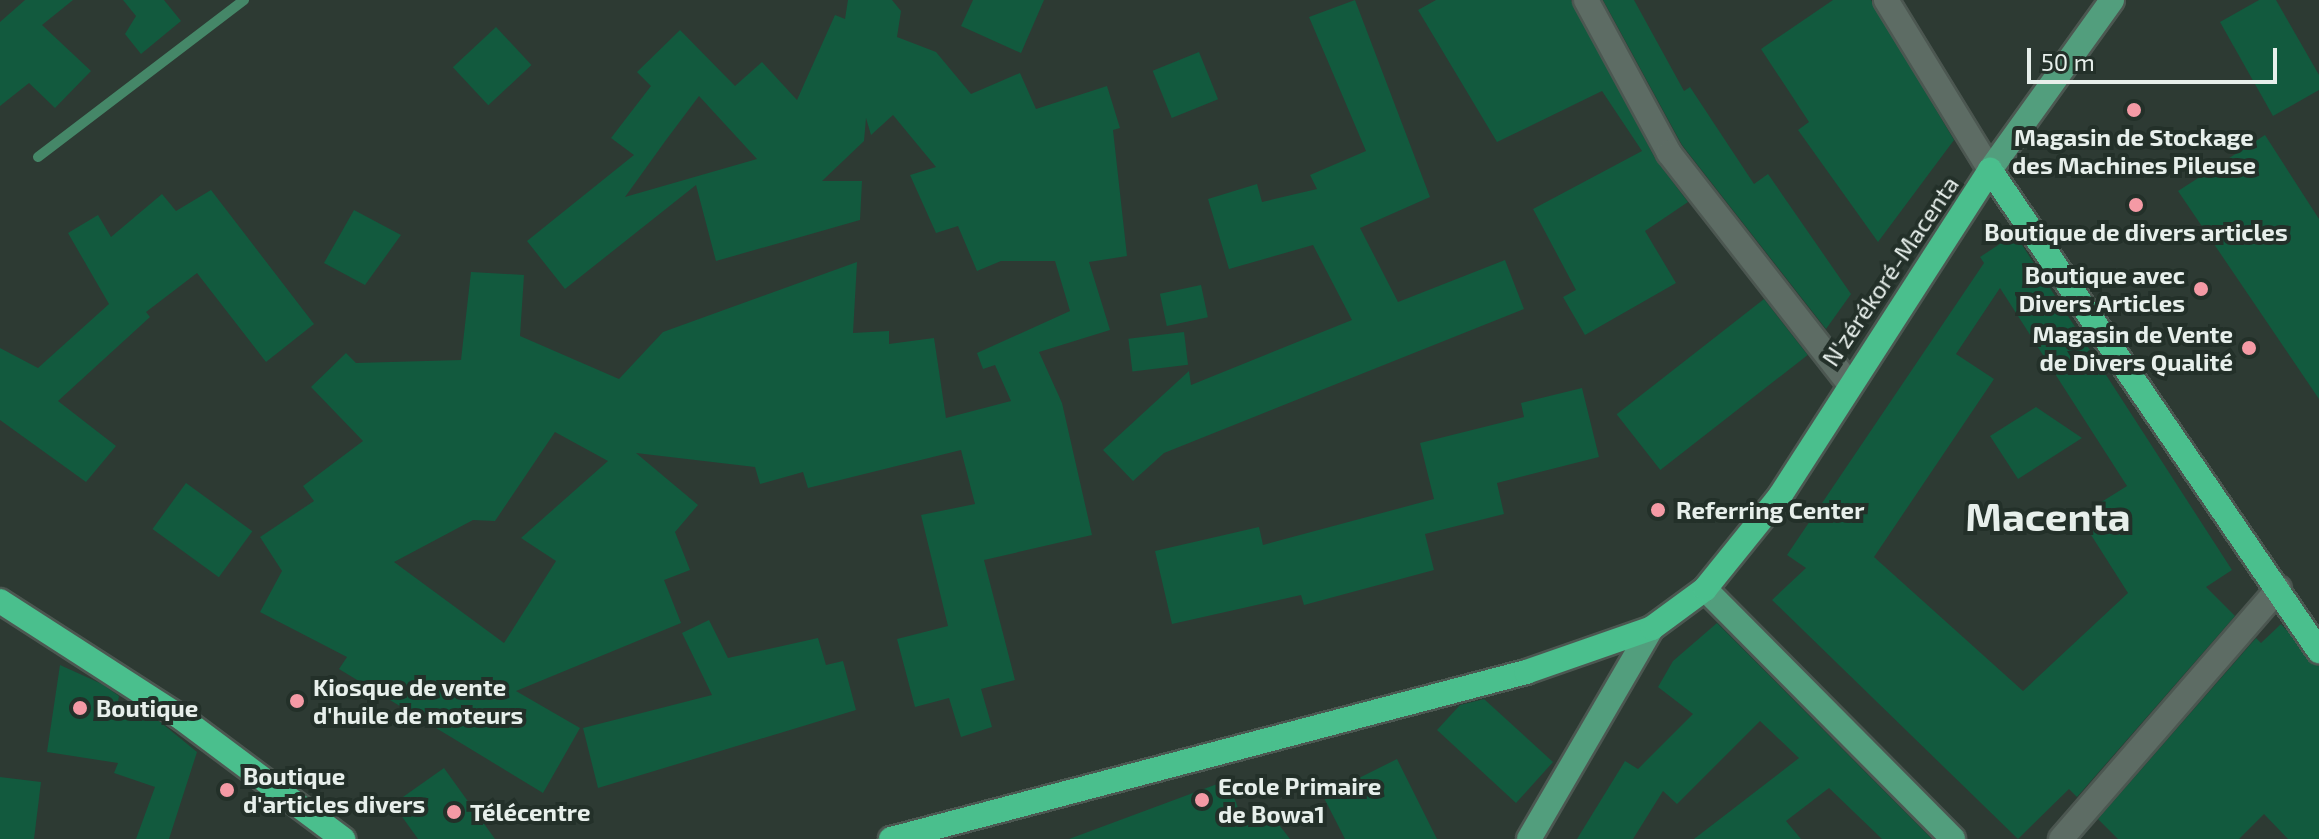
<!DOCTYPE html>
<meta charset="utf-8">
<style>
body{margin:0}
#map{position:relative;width:2319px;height:839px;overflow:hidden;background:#2d3a33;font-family:"Exo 2",sans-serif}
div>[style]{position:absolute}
.stream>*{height:10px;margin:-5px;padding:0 5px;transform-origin:5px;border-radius:5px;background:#458768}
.building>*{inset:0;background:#125a3e;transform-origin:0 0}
.roads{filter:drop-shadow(2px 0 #4c5751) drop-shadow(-2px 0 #4c5751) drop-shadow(0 2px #4c5751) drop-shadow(0 -2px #4c5751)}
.minor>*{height:24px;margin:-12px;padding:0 12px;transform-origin:12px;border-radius:12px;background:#5d6c64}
.major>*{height:24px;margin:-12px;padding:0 12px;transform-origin:12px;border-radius:12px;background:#529e7d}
.highway>*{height:24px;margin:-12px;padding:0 12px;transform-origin:12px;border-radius:12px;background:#4abf8d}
.dots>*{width:22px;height:22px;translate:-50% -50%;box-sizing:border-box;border:4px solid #233029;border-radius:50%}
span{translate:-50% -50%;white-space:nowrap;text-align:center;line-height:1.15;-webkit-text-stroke:8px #233029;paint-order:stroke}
.poi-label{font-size:24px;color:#e7efeb;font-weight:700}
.right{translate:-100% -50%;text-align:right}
.left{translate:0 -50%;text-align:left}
.street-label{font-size:24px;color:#e7efeb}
.town-label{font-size:40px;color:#e7efeb;font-weight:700}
.scale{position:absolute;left:2027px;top:48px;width:250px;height:36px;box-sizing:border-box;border:4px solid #e7efeb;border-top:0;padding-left:10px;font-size:24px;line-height:28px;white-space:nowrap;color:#e7efeb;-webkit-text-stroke:6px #233029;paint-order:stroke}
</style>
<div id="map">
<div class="stream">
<i style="left:38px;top:157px;width:259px;rotate:-37.3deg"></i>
</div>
<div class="building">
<i style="clip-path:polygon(25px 0,73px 0,42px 25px,91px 71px,55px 108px,29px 83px,0 106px,0 22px)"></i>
<i style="clip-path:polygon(123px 0,164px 0,181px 21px,141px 54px,125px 34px,136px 16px)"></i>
<i style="clip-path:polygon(evenodd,848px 0,892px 0,901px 11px,897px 37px,936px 52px,971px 94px,1020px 73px,1036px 109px,1107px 86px,1120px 128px,1113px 130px,1127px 256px,1089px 262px,1110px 330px,1039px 352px,1062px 403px,1092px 535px,984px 560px,1015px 680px,981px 689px,992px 727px,961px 737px,949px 698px,915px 707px,897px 639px,948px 626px,921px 515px,975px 504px,961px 450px,808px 488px,803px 472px,760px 484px,755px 467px,636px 453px,698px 505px,675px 532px,690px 570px,664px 580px,681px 623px,516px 691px,580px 728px,543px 793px,339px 669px,347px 657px,260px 612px,282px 571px,260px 537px,314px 501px,303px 486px,363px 441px,311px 387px,346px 353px,356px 363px,461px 360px,471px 272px,524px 275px,520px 336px,619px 379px,663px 332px,857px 262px,853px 333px,889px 331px,889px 344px,934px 338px,946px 418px,1011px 401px,995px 365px,983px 369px,977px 353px,1070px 311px,1055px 261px,1001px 261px,977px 271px,958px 226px,936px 233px,910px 175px,936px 167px,893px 115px,871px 135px,866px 118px,864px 141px,822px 181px,862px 181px,860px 220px,716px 261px,696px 185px,565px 289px,527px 241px,634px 155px,611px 138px,651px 86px,637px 72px,680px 30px,735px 86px,762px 62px,797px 100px,835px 15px,845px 19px,848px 0,699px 96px,757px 159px,625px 197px,666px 140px,699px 96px,848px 0,555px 432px,608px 461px,521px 538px,556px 561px,504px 643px,394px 562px,473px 520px,495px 521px,555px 432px)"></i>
<i style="clip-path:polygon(973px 0,1044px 0,1021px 53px,961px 26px)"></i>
<i style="clip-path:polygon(1355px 0,1430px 197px,1360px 228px,1398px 302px,1505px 260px,1524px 309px,1164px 453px,1133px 481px,1103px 450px,1189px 371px,1191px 385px,1352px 320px,1313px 245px,1229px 269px,1208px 199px,1257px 184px,1262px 202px,1317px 189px,1310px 175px,1366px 151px,1309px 17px)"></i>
<i style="clip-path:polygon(1436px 0,1571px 0,1656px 160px,1688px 202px,1645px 231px,1676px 283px,1585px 335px,1563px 297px,1576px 290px,1533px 209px,1642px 151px,1602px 91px,1497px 142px,1418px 10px)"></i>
<i style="clip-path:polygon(1603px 0,1634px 0,1684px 91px,1690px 87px,1754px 184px,1768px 174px,1851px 294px,1826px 329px,1682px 145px)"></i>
<i style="clip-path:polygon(1833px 0,1871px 0,1954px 140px,1878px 242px,1798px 130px,1809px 122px,1761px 49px)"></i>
<i style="clip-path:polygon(2259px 0,2276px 0,2319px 75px,2319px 90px,2273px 116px,2220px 22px)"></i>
<i style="left:496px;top:27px;width:52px;height:59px;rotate:47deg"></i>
<i style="left:1199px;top:52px;width:51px;height:50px;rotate:68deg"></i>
<i style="clip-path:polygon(2265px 135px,2319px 219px,2319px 399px,2178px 191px)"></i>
<i style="clip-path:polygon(211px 190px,314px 324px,266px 362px,197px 273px,146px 312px,150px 317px,58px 401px,116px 446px,86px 482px,0 420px,0 348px,38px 368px,109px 304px,68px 233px,98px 215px,111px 237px,162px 194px,176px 211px)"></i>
<i style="clip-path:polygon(354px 210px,401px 235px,365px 285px,324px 263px)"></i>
<i style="clip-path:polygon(evenodd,2015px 234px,2232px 570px,2206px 587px,2235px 616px,2077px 797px,2069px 789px,2018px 839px,1772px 600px,1806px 568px,1787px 555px,1984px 263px,1980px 257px,2015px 234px,2000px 288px,2127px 486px,2079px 516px,2128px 593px,2023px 691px,1874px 557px,1994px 379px,1956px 354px,2000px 288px)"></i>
<i style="left:1201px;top:285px;width:33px;height:42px;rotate:78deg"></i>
<i style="left:1764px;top:299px;width:71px;height:187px;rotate:52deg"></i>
<i style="left:1184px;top:332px;width:33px;height:56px;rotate:83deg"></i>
<i style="clip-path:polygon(1582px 388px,1599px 457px,1497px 483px,1504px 514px,1425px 534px,1434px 570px,1304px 605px,1301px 595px,1172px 624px,1155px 551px,1259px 527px,1263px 545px,1434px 499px,1420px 443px,1524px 417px,1521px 403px)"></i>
<i style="clip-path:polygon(2036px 407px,2082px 438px,2018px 479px,1990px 436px)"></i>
<i style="left:186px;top:483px;width:82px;height:57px;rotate:36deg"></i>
<i style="clip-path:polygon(709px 620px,728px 658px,818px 638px,826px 665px,843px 661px,856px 710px,598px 788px,583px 728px,712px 695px,682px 633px)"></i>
<i style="clip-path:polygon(1717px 623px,1932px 839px,1882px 839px,1829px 788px,1786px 821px,1801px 839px,1694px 839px,1799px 758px,1760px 721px,1677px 804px,1663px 791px,1633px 839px,1577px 839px,1625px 761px,1638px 769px,1693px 714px,1658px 687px,1673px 661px)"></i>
<i style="clip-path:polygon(2281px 624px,2319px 666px,2319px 839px,2288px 839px,2264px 814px,2239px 839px,2118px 839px,2098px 819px,2256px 638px,2261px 643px)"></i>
<i style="clip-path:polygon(60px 665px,102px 684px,119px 696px,117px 707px,159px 721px,197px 752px,169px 839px,136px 839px,155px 787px,114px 773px,118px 763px,47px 752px)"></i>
<i style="clip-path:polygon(1484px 699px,1553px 762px,1516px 803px,1437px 730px,1460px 705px)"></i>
<i style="clip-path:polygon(1397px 759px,1437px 839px,1345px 839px,1323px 796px)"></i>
<i style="clip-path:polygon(444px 768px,495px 839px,418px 839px,393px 804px)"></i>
<i style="clip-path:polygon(0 777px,41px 782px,34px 839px,0 839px)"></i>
<i style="clip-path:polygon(1228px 780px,1244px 825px,1266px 808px,1290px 839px,1069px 839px)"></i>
</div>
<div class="roads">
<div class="minor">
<i style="left:1586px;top:0;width:174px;rotate:61.5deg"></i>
<i style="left:1669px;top:153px;width:292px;rotate:52deg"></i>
<i style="left:1886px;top:0;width:199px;rotate:58.5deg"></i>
<i style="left:2061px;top:839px;width:332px;rotate:-49deg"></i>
</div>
<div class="major">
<i style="left:1990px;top:170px;width:209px;rotate:-54.3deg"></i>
<i style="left:1705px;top:589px;width:352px;rotate:45.2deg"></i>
<i style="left:1529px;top:839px;width:244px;rotate:-59.8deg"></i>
</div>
<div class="highway">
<i style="left:0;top:601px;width:214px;rotate:32.8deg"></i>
<i style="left:180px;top:717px;width:204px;rotate:36.8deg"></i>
<i style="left:891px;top:839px;width:657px;rotate:-14.73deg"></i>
<i style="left:1526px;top:672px;width:133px;rotate:-19.2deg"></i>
<i style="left:1652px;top:628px;width:66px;rotate:-36.3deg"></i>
<i style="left:1705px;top:589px;width:119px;rotate:-51.1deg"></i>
<i style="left:1780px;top:496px;width:388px;rotate:-57.2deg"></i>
<i style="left:1990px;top:170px;width:583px;rotate:55.63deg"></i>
</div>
</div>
<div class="dots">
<i style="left:2134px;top:110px;background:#f49aa5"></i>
<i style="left:2136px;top:205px;background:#f49aa5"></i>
<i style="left:2201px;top:289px;background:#f49aa5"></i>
<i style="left:2249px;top:348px;background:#f49aa5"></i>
<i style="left:1658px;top:510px;background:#f49aa5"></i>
<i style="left:297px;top:701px;background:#f49aa5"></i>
<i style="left:80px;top:708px;background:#f49aa5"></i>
<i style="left:227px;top:790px;background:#f49aa5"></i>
<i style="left:1202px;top:800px;background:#f49aa5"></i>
<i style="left:454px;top:812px;background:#f49aa5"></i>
</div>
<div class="poi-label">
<span style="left:2134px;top:151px">Magasin de Stockage<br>des Machines Pileuse</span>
<span style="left:2136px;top:232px">Boutique de divers articles</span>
<span class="right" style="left:2185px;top:289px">Boutique avec<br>Divers Articles</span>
<span class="right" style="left:2233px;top:348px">Magasin de Vente<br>de Divers Qualité</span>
<span class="left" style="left:1676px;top:510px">Referring Center</span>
<span class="left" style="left:313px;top:701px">Kiosque de vente<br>d'huile de moteurs</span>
<span class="left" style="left:96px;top:708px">Boutique</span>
<span class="left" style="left:243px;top:790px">Boutique<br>d'articles divers</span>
<span class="left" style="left:1218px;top:800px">Ecole Primaire<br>de Bowa1</span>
<span class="left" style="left:470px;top:812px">Télécentre</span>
</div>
<div class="street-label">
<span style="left:1890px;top:271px;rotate:-56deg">N'zérékoré-Macenta</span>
</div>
<div class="town-label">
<span style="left:2048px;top:515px">Macenta</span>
</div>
<div class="scale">50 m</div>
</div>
